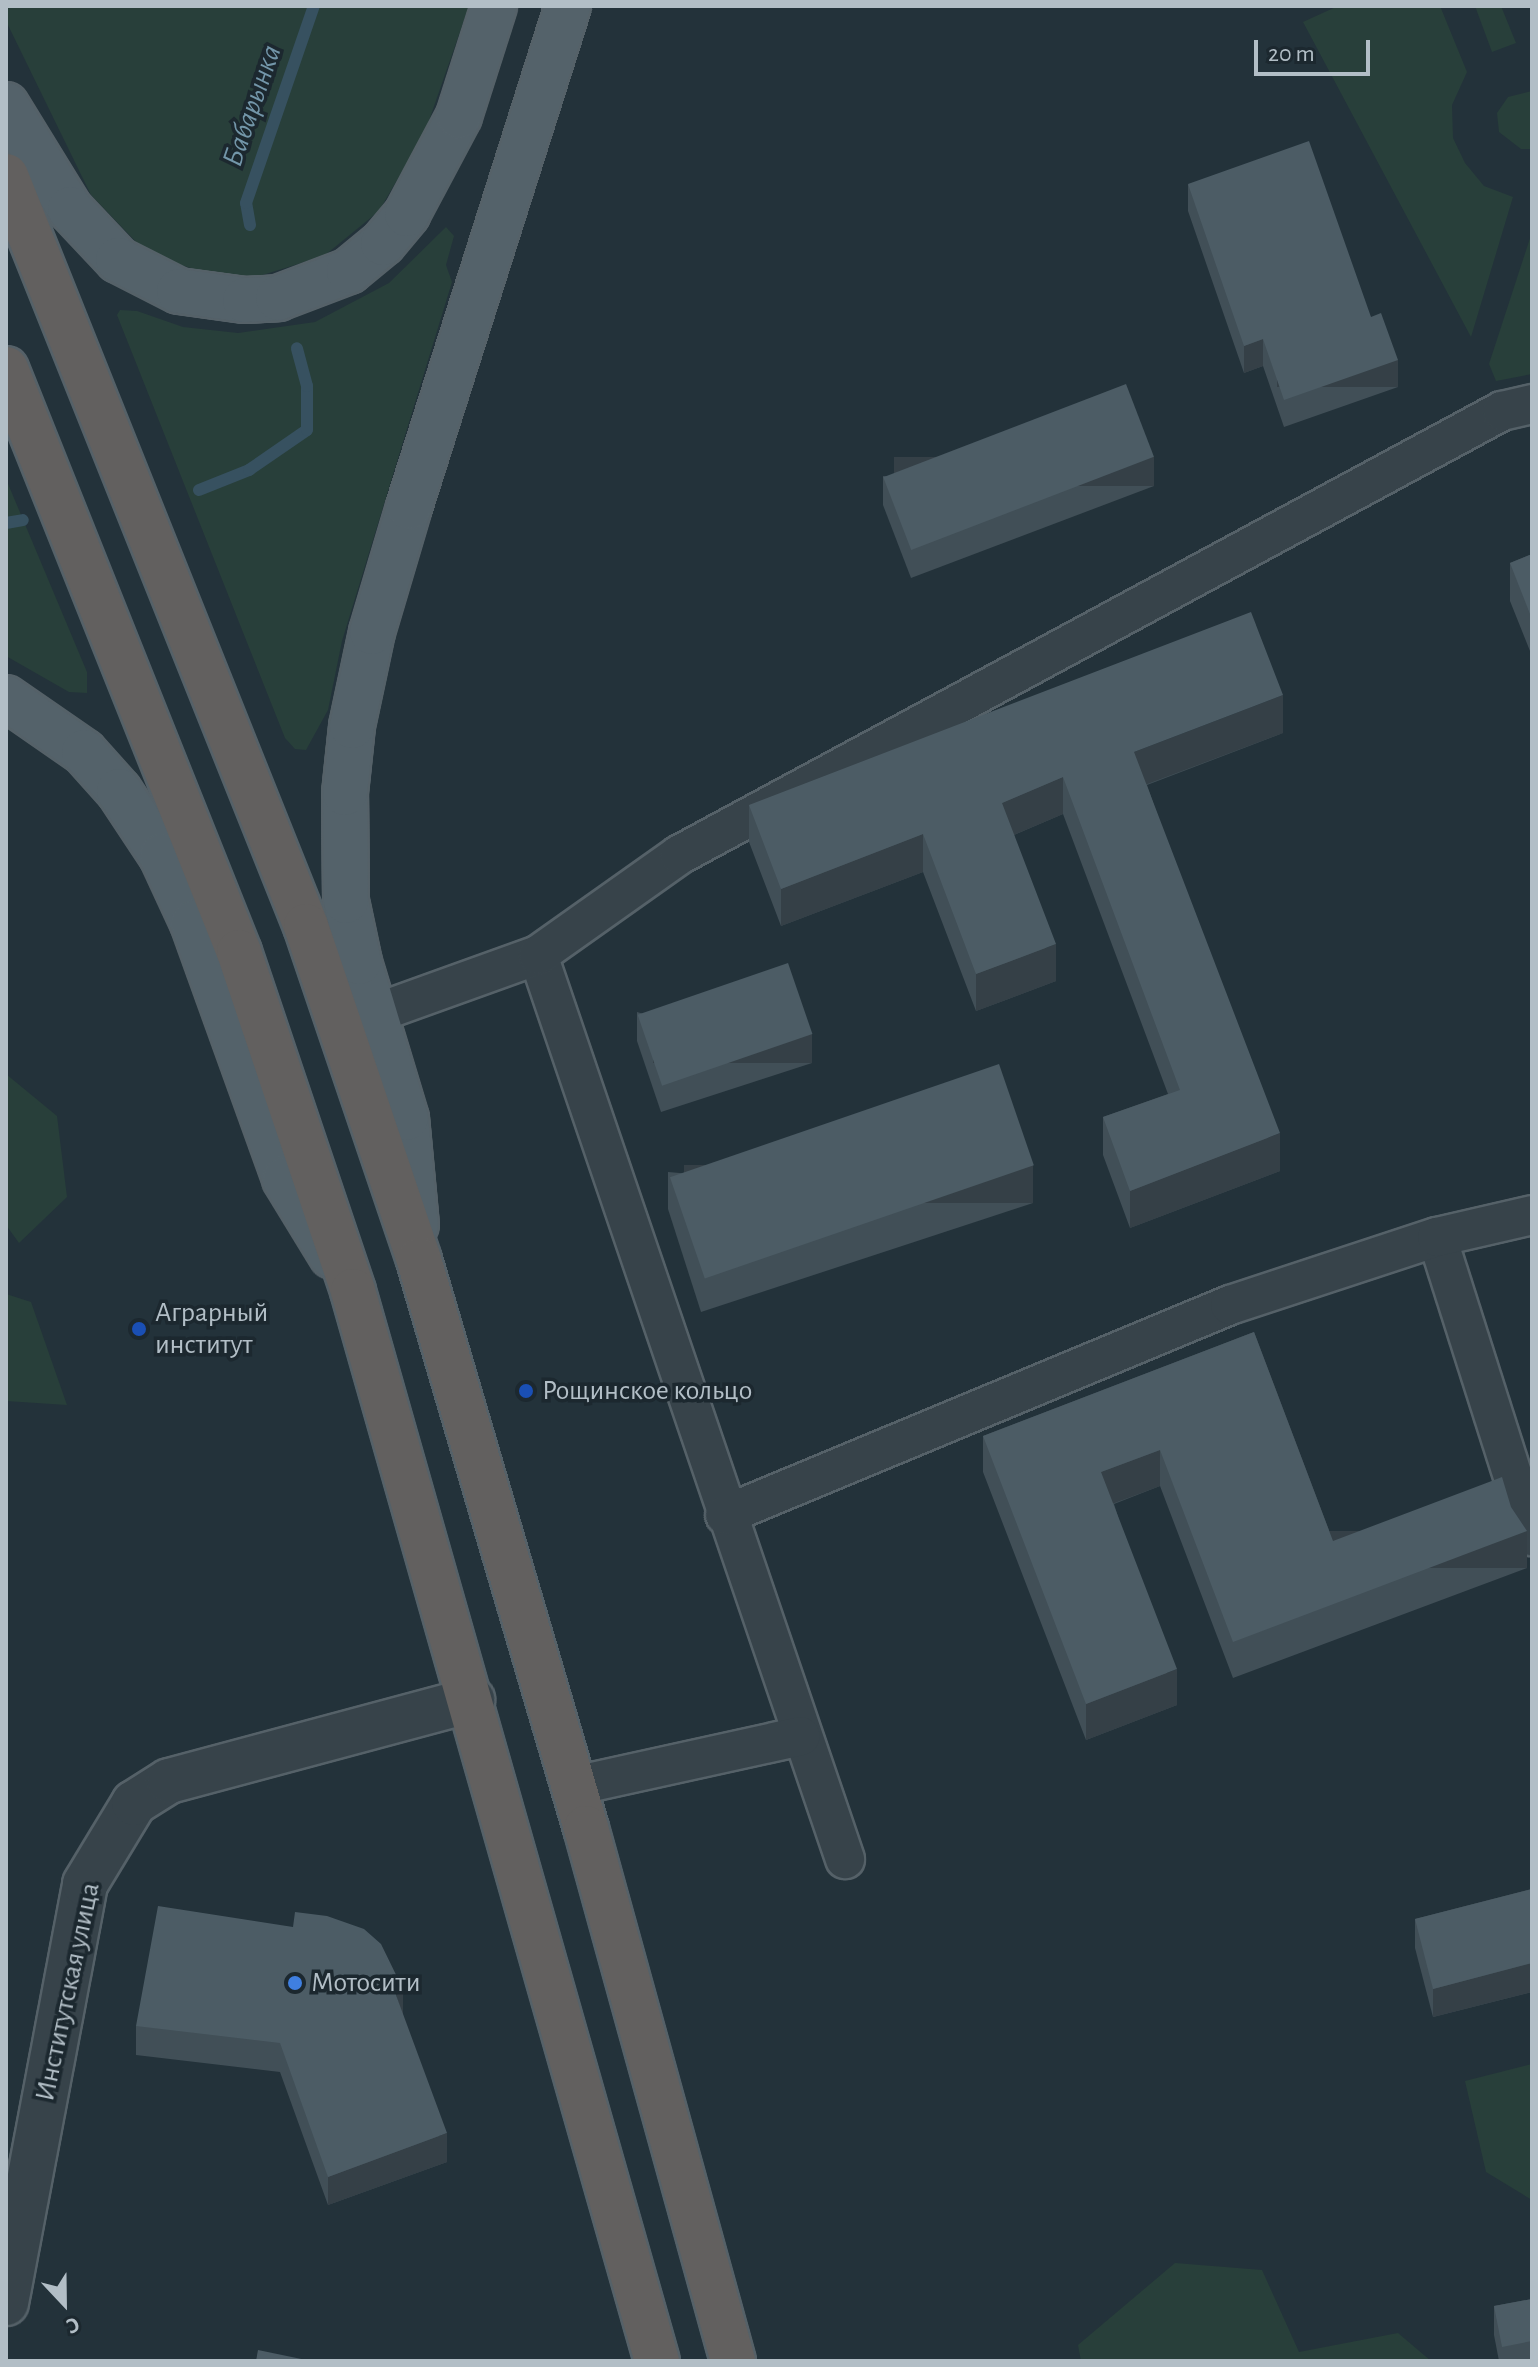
<!DOCTYPE html>
<meta charset="utf-8">
<style>
body{margin:0}
#map{position:relative;width:1538px;height:2367px;overflow:hidden;background:#23323a;font-family:"Alegreya Sans",sans-serif}
div>[style]{position:absolute}
.green>*{inset:0;background:#283f3a}
.stream>*{height:12px;margin:-6px;padding:0 6px;transform-origin:6px;border-radius:6px;background:#375160}
.roads{filter:drop-shadow(2px 0 #556168) drop-shadow(-2px 0 #556168) drop-shadow(0 2px #556168) drop-shadow(0 -2px #556168)}
.minor>*{height:38px;margin:-19px;padding:0 19px;transform-origin:19px;border-radius:19px;background:#37434a}
.tertiary>*{height:44px;margin:-22px;padding:0 22px;transform-origin:22px;border-radius:22px;background:#37434a}
.primary>*{height:44px;margin:-22px;padding:0 22px;transform-origin:22px;border-radius:22px;background:#54626a}
.trunk>*{height:44px;margin:-22px;padding:0 22px;transform-origin:22px;border-radius:22px;background:#62605f}
.wall>*{inset:0;background:#414f57}
.shaded-wall>*{inset:0;background:#354047;transform-origin:0 0}
.building>*{inset:0;background:#4c5c65;transform-origin:0 0}
.dots>*{width:22px;height:22px;translate:-50% -50%;box-sizing:border-box;border:4px solid #1c282f;border-radius:50%}
span{translate:-50% -50%;white-space:nowrap;text-align:center;line-height:1.15;-webkit-text-stroke:7px #1c282f;paint-order:stroke}
.poi-label{font-size:28px;color:#b2bec6}
.left{translate:0 -50%;text-align:left}
.street-label{font-size:28px;color:#b2bec6}
.water-label{font-size:30px;color:#7396a9;font-style:italic}
.frame{position:absolute;inset:0;border:8px solid #b2bec6;pointer-events:none}
.north{position:absolute;left:24px;top:2263px;width:80px;height:80px;-webkit-text-stroke:6px #1c282f;paint-order:stroke;rotate:158deg;font-size:22px;font-weight:700;line-height:32px;text-align:center;color:#b2bec6}
.north::after{content:'';display:block;margin:auto;width:28px;height:36px;background:#b2bec6;clip-path:polygon(50% 0,100% 100%,50% 72%,0 100%)}
.scale{position:absolute;left:1254px;top:40px;width:116px;height:36px;box-sizing:border-box;border:4px solid #b2bec6;border-top:0;padding-left:10px;font-size:24px;line-height:28px;white-space:nowrap;color:#b2bec6;-webkit-text-stroke:6px #1c282f;paint-order:stroke}
</style>
<div id="map">
<div class="green">
<i style="clip-path:polygon(6px 6px,469px 6px,425px 132px,379px 211px,324px 256px,256px 277px,220px 277px,161px 259px,139px 245px,91px 195px,6px 21px)"></i>
<i style="clip-path:polygon(1338px 6px,1440px 6px,1467px 72px,1452px 105px,1453px 138px,1465px 163px,1484px 186px,1513px 197px,1471px 337px,1303px 22px)"></i>
<i style="clip-path:polygon(1475px 6px,1501px 6px,1516px 43px,1492px 52px)"></i>
<i style="clip-path:polygon(1532px 91px,1532px 149px,1521px 149px,1499px 132px,1497px 113px,1508px 97px)"></i>
<i style="clip-path:polygon(446px 227px,454px 236px,446px 265px,452px 282px,342px 641px,328px 710px,306px 750px,295px 749px,285px 738px,117px 315px,120px 310px,137px 311px,183px 327px,238px 333px,315px 322px,389px 283px)"></i>
<i style="clip-path:polygon(1532px 232px,1532px 374px,1496px 381px,1489px 364px)"></i>
<i style="clip-path:polygon(6px 479px,87px 672px,87px 693px,69px 692px,6px 656px)"></i>
<i style="clip-path:polygon(6px 1074px,57px 1116px,67px 1197px,19px 1243px,6px 1225px)"></i>
<i style="clip-path:polygon(6px 1294px,31px 1302px,67px 1405px,6px 1401px)"></i>
<i style="clip-path:polygon(1532px 2064px,1532px 2200px,1486px 2172px,1465px 2081px)"></i>
<i style="clip-path:polygon(1175px 2263px,1262px 2270px,1299px 2352px,1398px 2333px,1431px 2361px,1081px 2361px,1078px 2345px)"></i>
</div>
<div class="stream">
<i style="left:250px;top:225px;width:22px;rotate:-100deg"></i>
<i style="left:246px;top:203px;width:208px;rotate:-71deg"></i>
<i style="left:199px;top:490px;width:54px;rotate:-21.8deg"></i>
<i style="left:249px;top:470px;width:70px;rotate:-34.6deg"></i>
<i style="left:307px;top:430px;width:44px;rotate:-90deg"></i>
<i style="left:307px;top:386px;width:39px;rotate:-105deg"></i>
<i style="left:6px;top:523px;width:17px;rotate:-10deg"></i>
</div>
<div class="roads">
<div class="minor">
<i style="left:538px;top:955px;width:955px;rotate:71.24deg"></i>
<i style="left:374px;top:1014px;width:174px;rotate:-19.8deg"></i>
<i style="left:538px;top:955px;width:173px;rotate:-35.3deg"></i>
<i style="left:679px;top:855px;width:935px;rotate:-28.35deg"></i>
<i style="left:1502px;top:411px;width:31px;rotate:-13deg"></i>
<i style="left:1437px;top:1237px;width:314px;rotate:72.4deg"></i>
<i style="left:725px;top:1515px;width:547px;rotate:-22.58deg"></i>
<i style="left:1230px;top:1305px;width:218px;rotate:-18.2deg"></i>
<i style="left:1437px;top:1237px;width:98px;rotate:-13deg"></i>
<i style="left:574px;top:1786px;width:232px;rotate:-12.4deg"></i>
</div>
<div class="tertiary">
<i style="left:6px;top:2303px;width:426px;rotate:-79.3deg"></i>
<i style="left:85px;top:1884px;width:95px;rotate:-58.8deg"></i>
<i style="left:134px;top:1803px;width:41px;rotate:-32.2deg"></i>
<i style="left:169px;top:1781px;width:314px;rotate:-15deg"></i>
</div>
<div class="primary">
<i style="left:6px;top:105px;width:122px;rotate:58.4deg"></i>
<i style="left:70px;top:209px;width:70px;rotate:46.7deg"></i>
<i style="left:118px;top:260px;width:68px;rotate:26.9deg"></i>
<i style="left:179px;top:291px;width:67px;rotate:7.8deg"></i>
<i style="left:245px;top:300px;width:33px;rotate:-3deg"></i>
<i style="left:278px;top:298px;width:76px;rotate:-20.8deg"></i>
<i style="left:349px;top:271px;width:44px;rotate:-39.5deg"></i>
<i style="left:383px;top:243px;width:38px;rotate:-50deg"></i>
<i style="left:407px;top:214px;width:111px;rotate:-62deg"></i>
<i style="left:459px;top:116px;width:115px;rotate:-72.3deg"></i>
<i style="left:6px;top:698px;width:95px;rotate:34.7deg"></i>
<i style="left:84px;top:752px;width:52px;rotate:48.1deg"></i>
<i style="left:119px;top:791px;width:78px;rotate:56.5deg"></i>
<i style="left:162px;top:856px;width:74px;rotate:65.2deg"></i>
<i style="left:193px;top:923px;width:272px;rotate:70.2deg"></i>
<i style="left:285px;top:1179px;width:90px;rotate:58.6deg"></i>
<i style="left:416px;top:1225px;width:107px;rotate:-95.3deg"></i>
<i style="left:406px;top:1118px;width:163px;rotate:-106.8deg"></i>
<i style="left:359px;top:962px;width:62px;rotate:-102deg"></i>
<i style="left:346px;top:901px;width:108px;rotate:-90.5deg"></i>
<i style="left:345px;top:793px;width:67px;rotate:-84deg"></i>
<i style="left:352px;top:726px;width:96px;rotate:-78deg"></i>
<i style="left:372px;top:632px;width:130px;rotate:-73.5deg"></i>
<i style="left:409px;top:507px;width:526px;rotate:-72.39deg"></i>
</div>
<div class="trunk">
<i style="left:6px;top:176px;width:808px;rotate:68.2deg"></i>
<i style="left:306px;top:926px;width:353px;rotate:71.3deg"></i>
<i style="left:419px;top:1260px;width:592px;rotate:73.62deg"></i>
<i style="left:586px;top:1828px;width:553px;rotate:74.58deg"></i>
<i style="left:6px;top:369px;width:628px;rotate:68.22deg"></i>
<i style="left:239px;top:952px;width:358px;rotate:71.4deg"></i>
<i style="left:353px;top:1291px;width:1112px;rotate:74.14deg"></i>
</div>
</div>
<div class="wall">
<i style="clip-path:polygon(1188px 184px,1371px 317px,1398px 387px,1284px 427px,1263px 366px,1244px 373px,1188px 211px)"></i>
<i style="clip-path:polygon(883px 476px,1154px 486px,911px 578px,883px 505px)"></i>
<i style="clip-path:polygon(1532px 554px,1532px 656px,1510px 601px,1510px 563px)"></i>
<i style="clip-path:polygon(1283px 733px,1147px 785px,1280px 1171px,1130px 1228px,1103px 1155px,1103px 1117px,1168px 1094px,1063px 814px,1014px 835px,1056px 981px,976px 1011px,923px 872px,781px 926px,749px 842px,749px 805px)"></i>
<i style="clip-path:polygon(637px 1012px,812px 1063px,661px 1112px,637px 1041px)"></i>
<i style="clip-path:polygon(668px 1172px,1033px 1203px,701px 1312px,668px 1209px)"></i>
<i style="clip-path:polygon(1254px 1332px,1333px 1541px,1527px 1568px,1233px 1678px,1160px 1486px,1114px 1504px,1177px 1705px,1086px 1740px,983px 1472px,983px 1436px)"></i>
<i style="clip-path:polygon(1532px 1889px,1532px 1992px,1433px 2017px,1415px 1948px,1415px 1919px)"></i>
<i style="clip-path:polygon(403px 2015px,447px 2162px,328px 2205px,280px 2072px,136px 2055px,136px 2026px)"></i>
<i style="clip-path:polygon(1532px 2299px,1532px 2361px,1499px 2361px,1494px 2335px,1494px 2306px)"></i>
</div>
<div class="shaded-wall">
<i style="clip-path:polygon(1263px 339px,1263px 366px,1244px 373px,1244px 346px)"></i>
<i style="left:1398px;top:360px;width:27px;height:121px;rotate:90deg"></i>
<i style="left:1154px;top:457px;width:29px;height:260px;rotate:90deg"></i>
<i style="clip-path:polygon(1283px 695px,1283px 733px,1134px 789px,1134px 752px)"></i>
<i style="clip-path:polygon(1063px 777px,1063px 814px,1002px 840px,1002px 803px)"></i>
<i style="clip-path:polygon(923px 834px,923px 872px,781px 926px,781px 889px)"></i>
<i style="clip-path:polygon(1056px 944px,1056px 981px,976px 1011px,976px 974px)"></i>
<i style="left:812px;top:1034px;width:29px;height:159px;rotate:90deg"></i>
<i style="clip-path:polygon(1280px 1133px,1280px 1171px,1130px 1228px,1130px 1191px)"></i>
<i style="left:1033px;top:1165px;width:38px;height:349px;rotate:90deg"></i>
<i style="clip-path:polygon(1160px 1450px,1160px 1486px,1101px 1508px,1101px 1472px)"></i>
<i style="left:1527px;top:1531px;width:37px;height:314px;rotate:90deg"></i>
<i style="clip-path:polygon(1177px 1669px,1177px 1705px,1086px 1740px,1086px 1704px)"></i>
<i style="clip-path:polygon(1532px 1963px,1532px 1992px,1433px 2017px,1433px 1989px)"></i>
<i style="clip-path:polygon(403px 1989px,403px 2018px,396px 1995px)"></i>
<i style="clip-path:polygon(447px 2133px,447px 2162px,328px 2205px,328px 2177px)"></i>
</div>
<div class="building">
<i style="clip-path:polygon(1309px 141px,1371px 317px,1381px 313px,1398px 360px,1284px 400px,1263px 339px,1244px 346px,1188px 184px)"></i>
<i style="left:1126px;top:384px;width:78px;height:260px;rotate:69deg"></i>
<i style="clip-path:polygon(1532px 554px,1532px 619px,1510px 563px)"></i>
<i style="clip-path:polygon(1251px 612px,1283px 695px,1134px 752px,1280px 1133px,1130px 1191px,1103px 1117px,1180px 1090px,1063px 777px,1002px 803px,1056px 944px,976px 974px,923px 834px,781px 889px,749px 805px)"></i>
<i style="left:788px;top:963px;width:75px;height:159px;rotate:71deg"></i>
<i style="left:999px;top:1064px;width:107px;height:348px;rotate:71deg"></i>
<i style="clip-path:polygon(1254px 1332px,1333px 1541px,1502px 1477px,1511px 1507px,1527px 1531px,1233px 1642px,1160px 1450px,1101px 1472px,1177px 1669px,1086px 1704px,983px 1436px)"></i>
<i style="clip-path:polygon(1532px 1889px,1532px 1963px,1433px 1989px,1415px 1919px)"></i>
<i style="clip-path:polygon(158px 1906px,293px 1927px,295px 1912px,327px 1916px,364px 1929px,381px 1944px,403px 1989px,396px 1995px,447px 2133px,328px 2177px,280px 2043px,136px 2026px)"></i>
<i style="clip-path:polygon(1532px 2299px,1532px 2341px,1502px 2347px,1494px 2306px)"></i>
<i style="clip-path:polygon(258px 2350px,311px 2361px,256px 2361px)"></i>
</div>
<div class="dots">
<i style="left:139px;top:1329px;background:#1a4fb4"></i>
<i style="left:526px;top:1391px;background:#1a4fb4"></i>
<i style="left:295px;top:1983px;background:#3f7fe0"></i>
</div>
<div class="poi-label">
<span class="left" style="left:155px;top:1329px">Аграрный<br>институт</span>
<span class="left" style="left:542px;top:1391px">Рощинское кольцо</span>
<span class="left" style="left:311px;top:1983px">Мотосити</span>
</div>
<div class="street-label">
<span style="left:68px;top:1992px;rotate:-78deg">Институтская улица</span>
</div>
<div class="water-label">
<span style="left:252px;top:106px;rotate:-71deg">Бабарынка</span>
</div>
<div class="frame"></div>
<div class="north">С</div>
<div class="scale">20 m</div>
</div>
